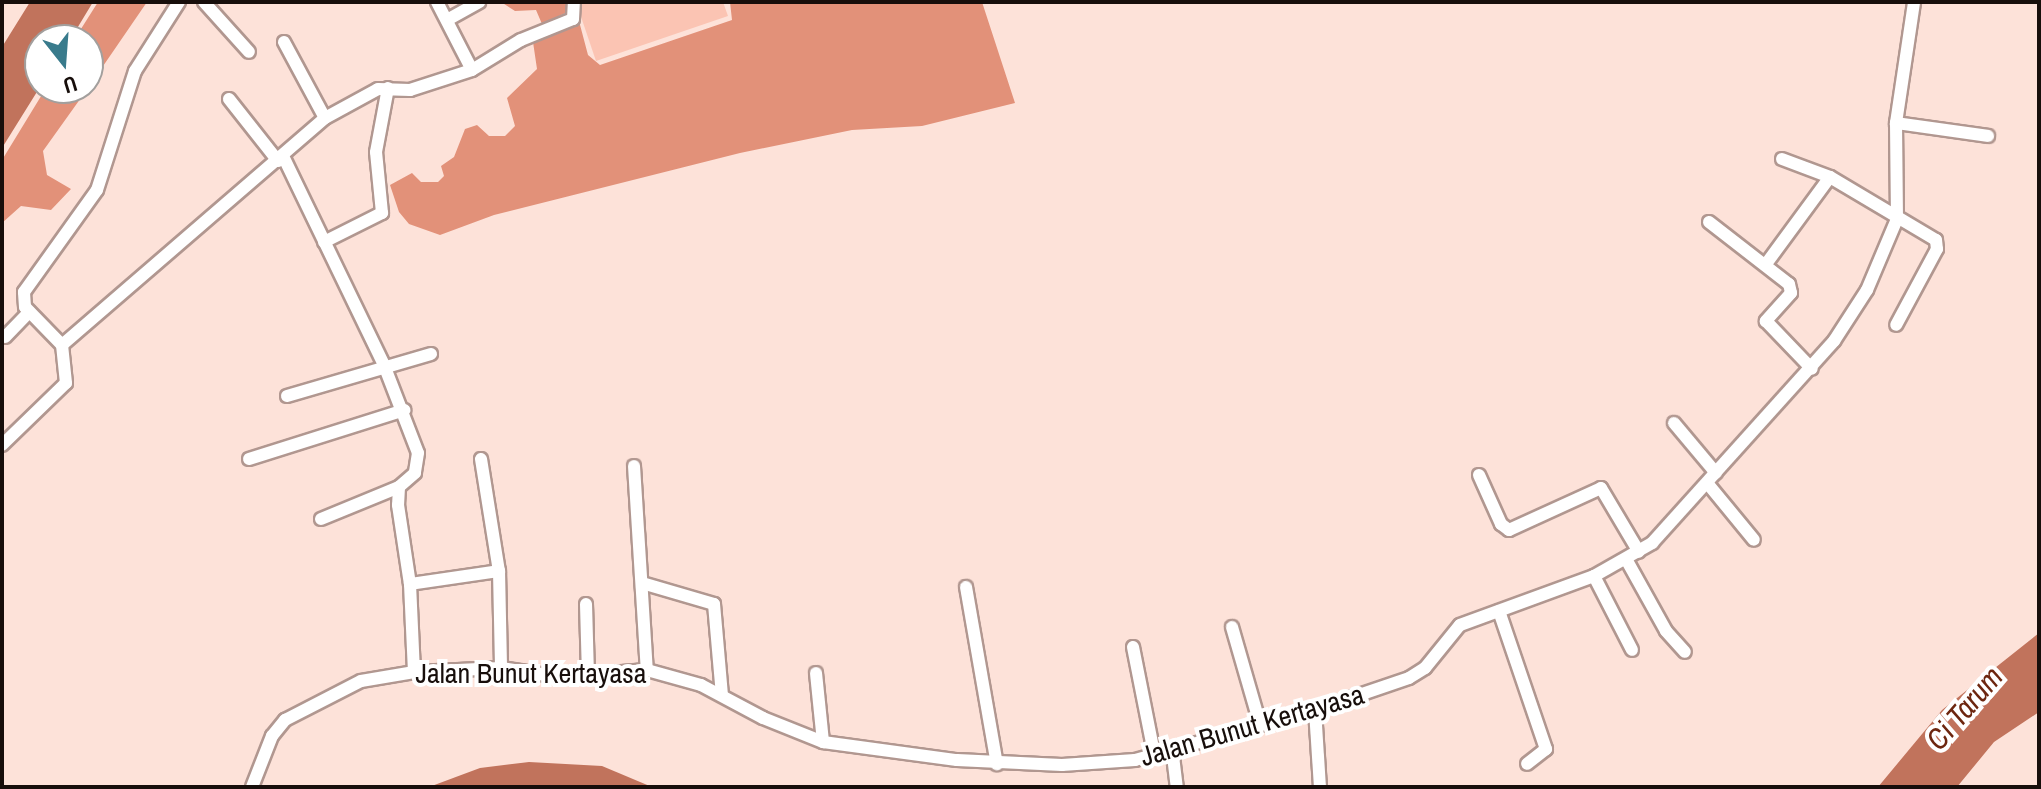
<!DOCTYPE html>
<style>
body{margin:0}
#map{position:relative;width:2041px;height:789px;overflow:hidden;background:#fde2d9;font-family:"Archivo Narrow",sans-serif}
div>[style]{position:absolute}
.green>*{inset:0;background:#fbc4b3}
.forest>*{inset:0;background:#e29179}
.water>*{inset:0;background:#c1735c}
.roads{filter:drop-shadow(2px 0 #b19790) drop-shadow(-2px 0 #b19790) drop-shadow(0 2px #b19790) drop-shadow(0 -2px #b19790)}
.street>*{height:12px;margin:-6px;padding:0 6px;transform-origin:6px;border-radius:6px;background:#fff}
span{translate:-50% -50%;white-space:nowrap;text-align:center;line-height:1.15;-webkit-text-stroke:8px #fff;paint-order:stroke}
.street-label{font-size:28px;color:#170e0b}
.water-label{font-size:30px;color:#6d260f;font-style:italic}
.frame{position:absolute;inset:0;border:4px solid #170e0b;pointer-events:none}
.north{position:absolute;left:24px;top:24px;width:80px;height:80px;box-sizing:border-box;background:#fff;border:2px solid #a29f9d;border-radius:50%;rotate:163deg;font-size:22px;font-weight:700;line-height:32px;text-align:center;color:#170e0b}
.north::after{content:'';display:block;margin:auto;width:28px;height:36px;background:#397b8c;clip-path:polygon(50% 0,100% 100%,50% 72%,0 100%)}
</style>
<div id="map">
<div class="green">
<i style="clip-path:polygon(576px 2px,723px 2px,728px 16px,596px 61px)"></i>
</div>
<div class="forest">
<i style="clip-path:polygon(98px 2px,147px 2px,88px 88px,88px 40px,74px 40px)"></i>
<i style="clip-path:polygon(501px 2px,570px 2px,572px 10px,542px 24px,536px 10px,515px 11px)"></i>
<i style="clip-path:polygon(730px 2px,982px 2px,1015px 103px,922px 126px,852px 130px,740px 153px,494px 215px,440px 235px,409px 224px,399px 212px,390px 185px,412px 173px,421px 182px,438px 182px,444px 176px,441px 166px,454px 157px,465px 129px,477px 125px,489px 136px,505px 136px,515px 126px,507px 98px,537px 69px,533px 42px,579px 21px,588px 55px,600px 65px,732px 20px)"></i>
<i style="clip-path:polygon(46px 88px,88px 88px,43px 151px,47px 175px,71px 189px,51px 210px,21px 206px,2px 223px,2px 160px)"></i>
</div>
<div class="water">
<i style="clip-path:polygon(30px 2px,93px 2px,70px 40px,40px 40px,40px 87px,2px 148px,2px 47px)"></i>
<i style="clip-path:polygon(2039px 633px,2039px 712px,1994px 742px,1957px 787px,1878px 787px,1942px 710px)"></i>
<i style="clip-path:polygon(529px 762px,602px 766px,652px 787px,429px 787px,480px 768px)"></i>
</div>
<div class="roads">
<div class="street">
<i style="left:204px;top:2px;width:67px;rotate:48deg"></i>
<i style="left:437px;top:2px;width:76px;rotate:62.8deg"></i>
<i style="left:447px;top:20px;width:37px;rotate:-29deg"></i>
<i style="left:284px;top:42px;width:86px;rotate:61.7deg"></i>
<i style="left:229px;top:99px;width:79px;rotate:51.7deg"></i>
<i style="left:1896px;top:123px;width:93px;rotate:8deg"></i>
<i style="left:283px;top:156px;width:232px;rotate:64.2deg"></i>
<i style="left:384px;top:365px;width:94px;rotate:68.9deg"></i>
<i style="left:418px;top:453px;width:20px;rotate:99deg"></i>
<i style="left:415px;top:473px;width:21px;rotate:139deg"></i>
<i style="left:399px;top:487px;width:18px;rotate:93deg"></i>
<i style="left:398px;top:505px;width:80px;rotate:81.4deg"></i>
<i style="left:410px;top:584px;width:88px;rotate:87.4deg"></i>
<i style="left:1782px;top:159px;width:51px;rotate:20.6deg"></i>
<i style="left:1830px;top:177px;width:123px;rotate:30.7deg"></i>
<i style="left:1936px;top:240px;width:9px;rotate:84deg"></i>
<i style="left:1937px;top:249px;width:86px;rotate:118.3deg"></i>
<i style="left:1709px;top:222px;width:101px;rotate:37.8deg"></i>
<i style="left:1789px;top:284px;width:9px;rotate:77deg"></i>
<i style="left:1791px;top:293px;width:38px;rotate:132deg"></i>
<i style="left:1766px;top:321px;width:66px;rotate:46.2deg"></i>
<i style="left:324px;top:242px;width:65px;rotate:-26.6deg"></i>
<i style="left:382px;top:213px;width:61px;rotate:-95.6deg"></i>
<i style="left:376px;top:152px;width:65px;rotate:-79.4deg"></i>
<i style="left:1766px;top:264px;width:108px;rotate:-53.7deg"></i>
<i style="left:5px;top:337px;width:35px;rotate:-46deg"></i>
<i style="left:62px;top:345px;width:347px;rotate:-40.8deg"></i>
<i style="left:325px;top:118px;width:60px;rotate:-28.7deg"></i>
<i style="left:378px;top:89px;width:32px;rotate:2deg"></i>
<i style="left:410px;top:90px;width:65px;rotate:-17.9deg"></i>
<i style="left:472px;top:70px;width:57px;rotate:-31.5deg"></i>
<i style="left:521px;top:40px;width:56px;rotate:-22deg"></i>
<i style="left:573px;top:19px;width:17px;rotate:-87deg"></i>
<i style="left:62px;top:345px;width:53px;rotate:-134.2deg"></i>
<i style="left:25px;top:307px;width:15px;rotate:-94deg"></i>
<i style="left:24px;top:292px;width:125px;rotate:-54.4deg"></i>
<i style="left:97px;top:190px;width:125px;rotate:-72.3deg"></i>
<i style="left:135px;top:71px;width:82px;rotate:-57.5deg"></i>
<i style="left:287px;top:396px;width:150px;rotate:-16.3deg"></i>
<i style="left:1674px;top:423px;width:65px;rotate:50deg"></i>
<i style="left:2px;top:445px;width:89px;rotate:-44.1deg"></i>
<i style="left:66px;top:383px;width:38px;rotate:-96deg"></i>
<i style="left:249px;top:459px;width:163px;rotate:-17.5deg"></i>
<i style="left:481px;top:459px;width:113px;rotate:80.9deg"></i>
<i style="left:499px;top:571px;width:97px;rotate:88.8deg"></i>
<i style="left:634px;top:466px;width:204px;rotate:86.4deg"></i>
<i style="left:1479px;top:475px;width:54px;rotate:65.8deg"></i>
<i style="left:1501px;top:524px;width:10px;rotate:37deg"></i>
<i style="left:1509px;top:530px;width:101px;rotate:-24.5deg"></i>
<i style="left:1601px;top:488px;width:74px;rotate:59.3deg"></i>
<i style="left:1708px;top:484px;width:72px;rotate:50.6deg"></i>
<i style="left:321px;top:519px;width:84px;rotate:-22.3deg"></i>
<i style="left:1626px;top:559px;width:82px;rotate:60.9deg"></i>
<i style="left:1666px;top:631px;width:28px;rotate:48deg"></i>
<i style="left:1594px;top:576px;width:83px;rotate:62.8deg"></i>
<i style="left:642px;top:583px;width:75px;rotate:16.3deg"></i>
<i style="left:714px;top:604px;width:91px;rotate:85deg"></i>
<i style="left:410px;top:584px;width:90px;rotate:-8.3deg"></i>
<i style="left:966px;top:587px;width:180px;rotate:80.1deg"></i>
<i style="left:586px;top:604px;width:71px;rotate:88.4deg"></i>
<i style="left:1499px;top:611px;width:146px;rotate:71.2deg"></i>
<i style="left:1546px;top:749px;width:24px;rotate:142deg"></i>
<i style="left:1232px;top:627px;width:101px;rotate:73.9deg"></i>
<i style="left:1133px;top:647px;width:108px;rotate:78.8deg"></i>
<i style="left:816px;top:673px;width:69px;rotate:84.2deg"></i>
<i style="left:1315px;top:710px;width:77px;rotate:86.3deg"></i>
<i style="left:1172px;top:748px;width:39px;rotate:83deg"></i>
<i style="left:252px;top:787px;width:55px;rotate:-68.6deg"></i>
<i style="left:272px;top:736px;width:21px;rotate:-51deg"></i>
<i style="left:285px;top:720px;width:85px;rotate:-27.2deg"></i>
<i style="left:361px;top:681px;width:54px;rotate:-9.6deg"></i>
<i style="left:414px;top:672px;width:87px;rotate:-2.6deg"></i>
<i style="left:501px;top:668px;width:59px;rotate:8.8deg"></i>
<i style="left:559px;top:677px;width:88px;rotate:-4.5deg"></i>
<i style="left:647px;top:670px;width:56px;rotate:15.5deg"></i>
<i style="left:701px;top:685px;width:70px;rotate:28deg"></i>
<i style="left:763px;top:718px;width:65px;rotate:21.8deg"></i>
<i style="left:823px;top:742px;width:135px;rotate:7.7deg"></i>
<i style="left:957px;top:760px;width:105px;rotate:2.7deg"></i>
<i style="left:1062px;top:765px;width:73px;rotate:-3.9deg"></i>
<i style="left:1135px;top:760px;width:187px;rotate:-15.5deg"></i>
<i style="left:1315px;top:710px;width:99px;rotate:-18.8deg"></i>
<i style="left:1409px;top:678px;width:19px;rotate:-32deg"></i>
<i style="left:1425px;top:668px;width:55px;rotate:-50.9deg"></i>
<i style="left:1460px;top:625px;width:143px;rotate:-20.1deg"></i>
<i style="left:1594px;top:576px;width:67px;rotate:-29.6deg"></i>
<i style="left:1652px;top:543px;width:272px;rotate:-48deg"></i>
<i style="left:1834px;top:341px;width:61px;rotate:-57.1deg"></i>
<i style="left:1867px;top:290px;width:77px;rotate:-67.1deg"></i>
<i style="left:1897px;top:219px;width:96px;rotate:-90.6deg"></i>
<i style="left:1896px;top:123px;width:122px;rotate:-81.5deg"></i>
</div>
</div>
<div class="street-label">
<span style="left:531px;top:673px">Jalan Bunut Kertayasa</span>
<span style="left:1252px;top:725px;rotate:-16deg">Jalan Bunut Kertayasa</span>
</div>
<div class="water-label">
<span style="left:1964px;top:708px;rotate:-49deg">Ci Tarum</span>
</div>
<div class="frame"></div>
<div class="north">U</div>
</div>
